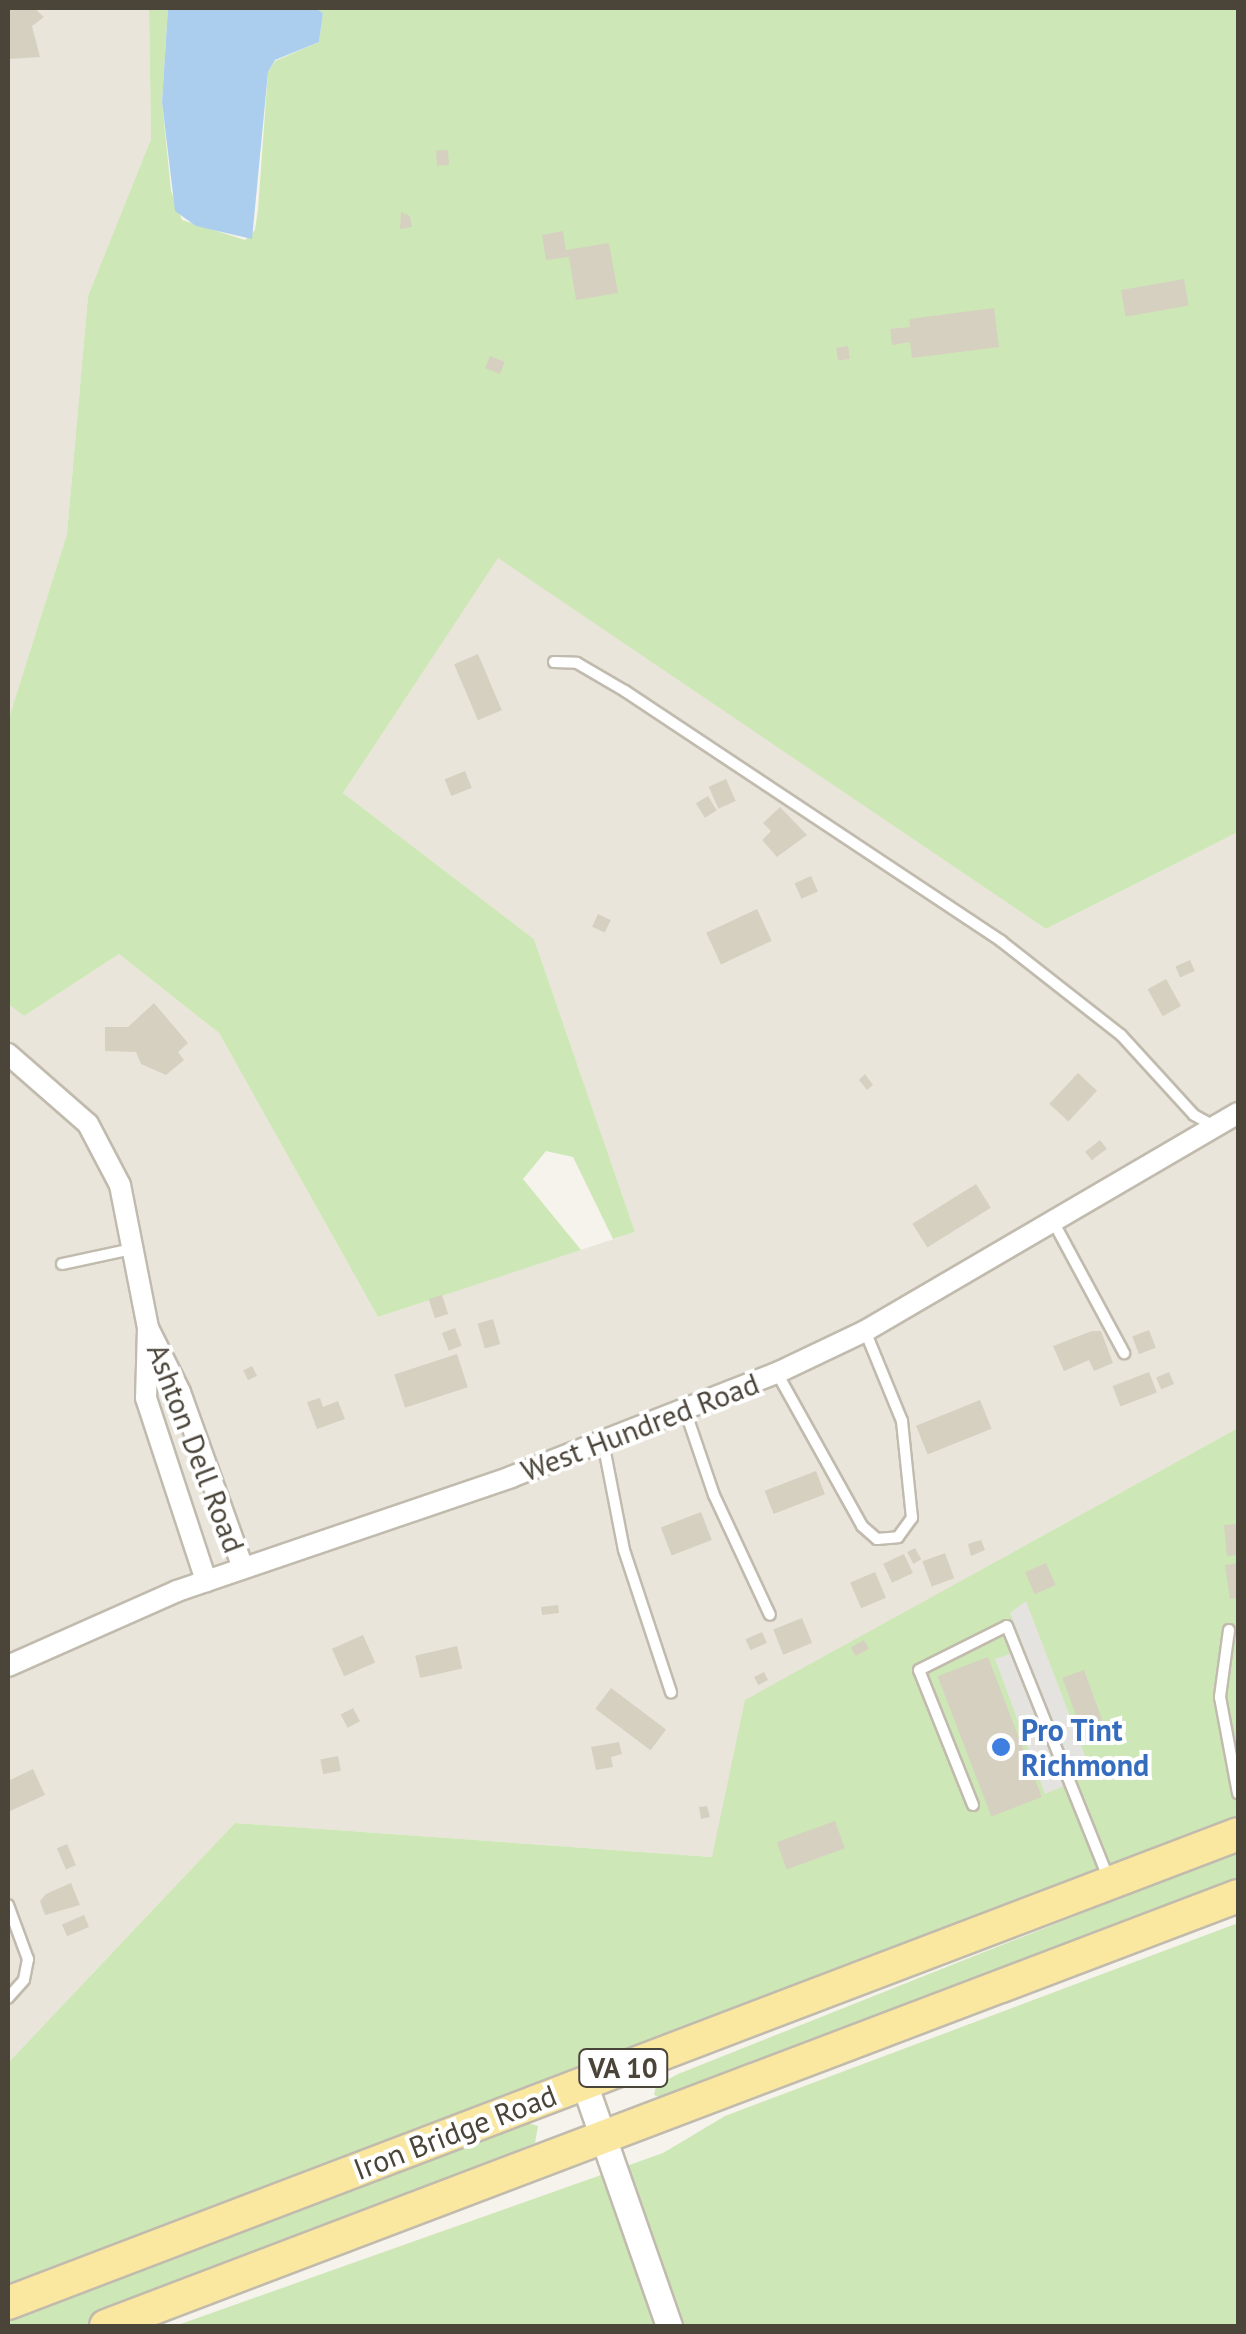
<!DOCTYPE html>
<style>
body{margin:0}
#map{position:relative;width:1246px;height:2334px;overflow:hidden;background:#f5f3ec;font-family:"PT Sans",sans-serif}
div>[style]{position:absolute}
.residential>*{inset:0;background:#e9e5da}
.green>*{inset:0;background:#cee7b7}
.parking>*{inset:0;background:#e4e3e0}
.water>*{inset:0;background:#acceee}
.building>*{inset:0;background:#d6d0c1;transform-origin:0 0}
.roads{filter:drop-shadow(2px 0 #c1bbae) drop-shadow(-2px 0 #c1bbae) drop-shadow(0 2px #c1bbae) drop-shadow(0 -2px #c1bbae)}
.service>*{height:10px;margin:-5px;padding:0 5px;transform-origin:5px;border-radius:5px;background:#fff}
.minor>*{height:20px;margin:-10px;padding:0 10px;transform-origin:10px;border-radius:10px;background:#fff}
.tertiary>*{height:25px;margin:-12.5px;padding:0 12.5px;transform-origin:12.5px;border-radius:12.5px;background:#fff}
.primary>*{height:32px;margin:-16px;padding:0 16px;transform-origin:16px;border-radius:16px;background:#fae7a0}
.dots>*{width:28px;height:28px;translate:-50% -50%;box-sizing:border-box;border:5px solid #fff;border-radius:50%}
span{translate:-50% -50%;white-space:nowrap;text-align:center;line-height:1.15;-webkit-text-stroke:8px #fff;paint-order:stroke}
.shield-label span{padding:2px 8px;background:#fff;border:2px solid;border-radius:8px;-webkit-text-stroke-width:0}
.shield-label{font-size:28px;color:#4a4439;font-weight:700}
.street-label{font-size:30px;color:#4a4439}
.shop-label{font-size:30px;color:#366cbe;font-weight:700}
.left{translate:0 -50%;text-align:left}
.frame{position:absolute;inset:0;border:10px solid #4a4439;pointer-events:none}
</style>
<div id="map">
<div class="residential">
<i style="clip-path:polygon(8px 8px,149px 8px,151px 139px,88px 296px,67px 534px,8px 721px)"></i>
<i style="clip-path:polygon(498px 557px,1046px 929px,1238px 832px,1238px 1428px,746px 1700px,713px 1857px,235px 1823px,8px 2063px,8px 1004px,24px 1016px,119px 954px,219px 1033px,378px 1317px,635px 1232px,534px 939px,343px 793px)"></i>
</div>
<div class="green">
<i style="clip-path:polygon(149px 8px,168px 8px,162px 102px,171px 191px,182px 220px,245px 240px,255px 230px,258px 209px,268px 72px,275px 61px,319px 42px,323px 13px,315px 8px,1238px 8px,1238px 832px,1046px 929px,498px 558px,343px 793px,534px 939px,635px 1232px,613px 1239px,573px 1157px,546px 1151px,523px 1179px,581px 1250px,378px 1317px,219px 1033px,119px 954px,24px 1016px,8px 1004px,8px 721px,67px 534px,88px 296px,151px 139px)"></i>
<i style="clip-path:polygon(1238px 1428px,1238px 1827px,8px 2300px,8px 2063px,235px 1823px,712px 1857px,745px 1700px)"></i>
<i style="clip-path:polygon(1238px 1851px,1238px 1888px,671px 2101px,654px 2095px,656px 2086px,678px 2074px)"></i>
<i style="clip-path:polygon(1238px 1923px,1238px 2326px,175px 2326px,663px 2153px,725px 2116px)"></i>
<i style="clip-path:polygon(521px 2121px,538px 2126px,535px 2143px,208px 2279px,84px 2326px,8px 2326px,8px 2318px)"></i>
</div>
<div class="parking">
<i style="clip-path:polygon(1026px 1601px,1092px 1774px,1045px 1794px,995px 1659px,1024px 1649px,1010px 1613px)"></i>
</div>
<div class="water">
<i style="clip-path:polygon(168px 8px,315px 8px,323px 13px,319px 42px,275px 60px,268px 72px,252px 239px,196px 226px,175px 211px,162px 102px)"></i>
</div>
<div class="building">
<i style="clip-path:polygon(8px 8px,34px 8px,44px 17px,32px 26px,40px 57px,8px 59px)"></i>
<i style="left:448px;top:150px;width:15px;height:12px;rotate:86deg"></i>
<i style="clip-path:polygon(401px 212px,410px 216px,412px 227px,400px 229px)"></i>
<i style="clip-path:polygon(563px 231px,566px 250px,609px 243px,618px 293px,576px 300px,569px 257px,546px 260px,542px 235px)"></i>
<i style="left:1184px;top:279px;width:27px;height:64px;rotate:80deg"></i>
<i style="clip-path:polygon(994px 308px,999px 347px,912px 358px,910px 342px,892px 345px,890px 329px,910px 327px,909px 319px)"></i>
<i style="left:848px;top:346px;width:13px;height:12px;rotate:81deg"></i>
<i style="left:490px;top:356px;width:16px;height:13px;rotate:22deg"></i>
<i style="left:478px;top:654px;width:61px;height:26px;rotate:67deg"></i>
<i style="left:465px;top:771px;width:18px;height:22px;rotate:68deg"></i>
<i style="left:726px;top:779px;width:24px;height:19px;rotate:66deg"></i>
<i style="left:708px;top:796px;width:17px;height:14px;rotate:59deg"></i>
<i style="clip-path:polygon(780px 807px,807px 835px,777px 857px,762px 840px,771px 831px,763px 823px)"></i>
<i style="left:811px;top:876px;width:17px;height:18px;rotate:66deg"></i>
<i style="left:757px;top:909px;width:35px;height:56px;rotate:65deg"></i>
<i style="left:598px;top:914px;width:14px;height:14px;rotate:25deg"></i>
<i style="left:1190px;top:960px;width:12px;height:16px;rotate:66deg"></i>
<i style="left:1166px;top:979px;width:31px;height:21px;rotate:61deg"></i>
<i style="clip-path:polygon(154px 1003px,188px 1043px,178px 1052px,184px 1060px,166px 1075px,141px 1064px,136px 1052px,105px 1051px,105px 1027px,128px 1027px)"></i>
<i style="left:1078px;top:1073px;width:26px;height:42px;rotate:43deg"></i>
<i style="clip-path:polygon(865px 1074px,873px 1085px,867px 1090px,859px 1080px)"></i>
<i style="left:1100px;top:1140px;width:11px;height:19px;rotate:52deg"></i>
<i style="left:976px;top:1184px;width:28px;height:75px;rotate:58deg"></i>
<i style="left:442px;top:1295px;width:20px;height:14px;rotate:72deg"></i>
<i style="left:493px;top:1319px;width:26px;height:16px;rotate:74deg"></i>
<i style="left:455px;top:1328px;width:19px;height:14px;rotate:69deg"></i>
<i style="left:1149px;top:1330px;width:19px;height:18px;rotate:69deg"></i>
<i style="clip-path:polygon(1092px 1331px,1101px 1331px,1113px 1363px,1094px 1371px,1089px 1360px,1064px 1371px,1053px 1346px)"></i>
<i style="left:457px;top:1354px;width:35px;height:66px;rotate:72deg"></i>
<i style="left:252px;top:1366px;width:11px;height:10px;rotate:63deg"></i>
<i style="left:1149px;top:1372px;width:22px;height:39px;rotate:69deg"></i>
<i style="left:1169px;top:1372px;width:13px;height:14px;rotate:67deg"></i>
<i style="clip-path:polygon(320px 1398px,323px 1407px,338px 1401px,345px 1419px,317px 1429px,307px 1402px)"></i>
<i style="left:980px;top:1400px;width:31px;height:69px;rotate:68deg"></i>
<i style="left:816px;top:1471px;width:25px;height:55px;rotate:69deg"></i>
<i style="left:701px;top:1512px;width:30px;height:43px;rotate:69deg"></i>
<i style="clip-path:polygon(1238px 1524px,1238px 1555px,1227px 1556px,1224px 1525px)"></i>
<i style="clip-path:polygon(981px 1540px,985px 1550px,971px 1556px,968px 1544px)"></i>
<i style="left:915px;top:1548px;width:13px;height:9px;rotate:61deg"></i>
<i style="left:945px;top:1553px;width:27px;height:24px;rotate:70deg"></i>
<i style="left:904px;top:1554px;width:21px;height:23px;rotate:65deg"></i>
<i style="left:1046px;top:1563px;width:24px;height:23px;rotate:66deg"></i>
<i style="clip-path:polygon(1238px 1563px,1238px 1598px,1230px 1599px,1225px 1565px)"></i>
<i style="left:875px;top:1572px;width:28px;height:27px;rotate:67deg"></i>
<i style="left:558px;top:1605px;width:8px;height:17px;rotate:83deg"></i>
<i style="left:802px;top:1618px;width:27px;height:31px;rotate:68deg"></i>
<i style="left:762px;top:1632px;width:12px;height:18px;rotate:66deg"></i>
<i style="left:363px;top:1635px;width:30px;height:34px;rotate:66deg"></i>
<i style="left:864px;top:1640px;width:10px;height:15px;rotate:61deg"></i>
<i style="left:457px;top:1646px;width:23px;height:43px;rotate:77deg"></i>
<i style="left:988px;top:1657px;width:150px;height:54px;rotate:69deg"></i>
<i style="left:1084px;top:1670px;width:69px;height:23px;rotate:70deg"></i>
<i style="left:764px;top:1672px;width:9px;height:11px;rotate:63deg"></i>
<i style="left:611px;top:1688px;width:69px;height:26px;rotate:37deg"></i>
<i style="left:353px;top:1708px;width:15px;height:14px;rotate:62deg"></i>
<i style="clip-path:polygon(619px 1742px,622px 1754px,611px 1757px,613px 1767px,596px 1770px,591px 1747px)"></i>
<i style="left:338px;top:1756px;width:15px;height:18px;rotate:79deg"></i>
<i style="clip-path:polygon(33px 1769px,45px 1795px,8px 1812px,8px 1781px)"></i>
<i style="clip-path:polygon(707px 1806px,710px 1817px,701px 1819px,699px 1807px)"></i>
<i style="left:835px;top:1821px;width:29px;height:62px;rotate:70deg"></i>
<i style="left:67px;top:1844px;width:23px;height:11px;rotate:67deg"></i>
<i style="clip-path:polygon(71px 1883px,80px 1905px,45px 1915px,40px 1901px,46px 1894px)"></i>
<i style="left:84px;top:1915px;width:13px;height:24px;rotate:67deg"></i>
</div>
<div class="roads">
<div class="service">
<i style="left:554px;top:662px;width:23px;rotate:2deg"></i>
<i style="left:577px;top:663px;width:56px;rotate:30.3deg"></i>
<i style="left:625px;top:691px;width:452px;rotate:33.6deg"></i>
<i style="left:1001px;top:941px;width:152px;rotate:38.1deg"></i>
<i style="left:1121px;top:1035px;width:108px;rotate:47.6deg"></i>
<i style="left:1194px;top:1115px;width:23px;rotate:29deg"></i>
<i style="left:1054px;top:1223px;width:148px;rotate:61.7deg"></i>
<i style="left:62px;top:1264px;width:72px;rotate:-12.1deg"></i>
<i style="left:777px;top:1373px;width:175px;rotate:60.9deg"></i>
<i style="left:862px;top:1526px;width:20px;rotate:41deg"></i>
<i style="left:877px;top:1539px;width:21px;rotate:-5deg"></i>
<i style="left:898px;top:1537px;width:24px;rotate:-54deg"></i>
<i style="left:912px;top:1518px;width:98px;rotate:-95.9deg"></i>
<i style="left:902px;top:1421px;width:97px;rotate:-112.3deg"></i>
<i style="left:685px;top:1410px;width:90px;rotate:71.2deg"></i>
<i style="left:714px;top:1495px;width:132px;rotate:65deg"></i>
<i style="left:603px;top:1442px;width:110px;rotate:79deg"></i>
<i style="left:624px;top:1550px;width:150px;rotate:71.7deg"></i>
<i style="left:1229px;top:1630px;width:68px;rotate:97.7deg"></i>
<i style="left:1220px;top:1697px;width:98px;rotate:79.4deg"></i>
<i style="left:973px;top:1805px;width:145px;rotate:-111.8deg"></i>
<i style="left:919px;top:1670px;width:98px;rotate:-26.6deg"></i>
<i style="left:1007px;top:1626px;width:271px;rotate:68.1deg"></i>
<i style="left:8px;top:1905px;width:58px;rotate:69.7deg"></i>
<i style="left:28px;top:1959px;width:21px;rotate:101deg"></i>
<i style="left:24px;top:1980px;width:24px;rotate:132deg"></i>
</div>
<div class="minor">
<i style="left:8px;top:1054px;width:106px;rotate:41.2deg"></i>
<i style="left:88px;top:1124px;width:69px;rotate:62.3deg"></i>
<i style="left:120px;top:1185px;width:146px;rotate:78.9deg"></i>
<i style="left:148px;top:1328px;width:70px;rotate:91.6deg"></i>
<i style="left:146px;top:1398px;width:193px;rotate:71.8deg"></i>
<i style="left:149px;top:1330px;width:69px;rotate:63.4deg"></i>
<i style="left:180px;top:1392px;width:187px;rotate:70.3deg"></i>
<i style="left:8px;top:1666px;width:185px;rotate:-23.9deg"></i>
<i style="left:177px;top:1591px;width:353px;rotate:-18.8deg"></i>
<i style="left:511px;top:1477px;width:286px;rotate:-21.4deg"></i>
<i style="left:777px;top:1373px;width:98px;rotate:-25.5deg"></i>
<i style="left:865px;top:1331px;width:432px;rotate:-30.3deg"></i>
</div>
<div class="tertiary">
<i style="left:584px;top:2083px;width:257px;rotate:70.7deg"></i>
</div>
<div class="primary">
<i style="left:8px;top:2303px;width:1316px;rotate:-20.87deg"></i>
<i style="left:106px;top:2326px;width:1211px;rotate:-20.8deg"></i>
</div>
</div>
<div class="dots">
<i style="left:1001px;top:1747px;background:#3f7fe0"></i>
</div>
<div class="shield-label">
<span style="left:623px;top:2068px">VA 10</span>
</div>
<div class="street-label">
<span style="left:640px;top:1427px;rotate:-21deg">West Hundred Road</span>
<span style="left:196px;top:1448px;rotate:69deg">Ashton Dell Road</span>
<span style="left:455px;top:2132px;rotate:-21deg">Iron Bridge Road</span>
</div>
<div class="shop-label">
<span class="left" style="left:1021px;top:1747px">Pro Tint<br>Richmond</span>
</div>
<div class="frame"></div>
</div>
